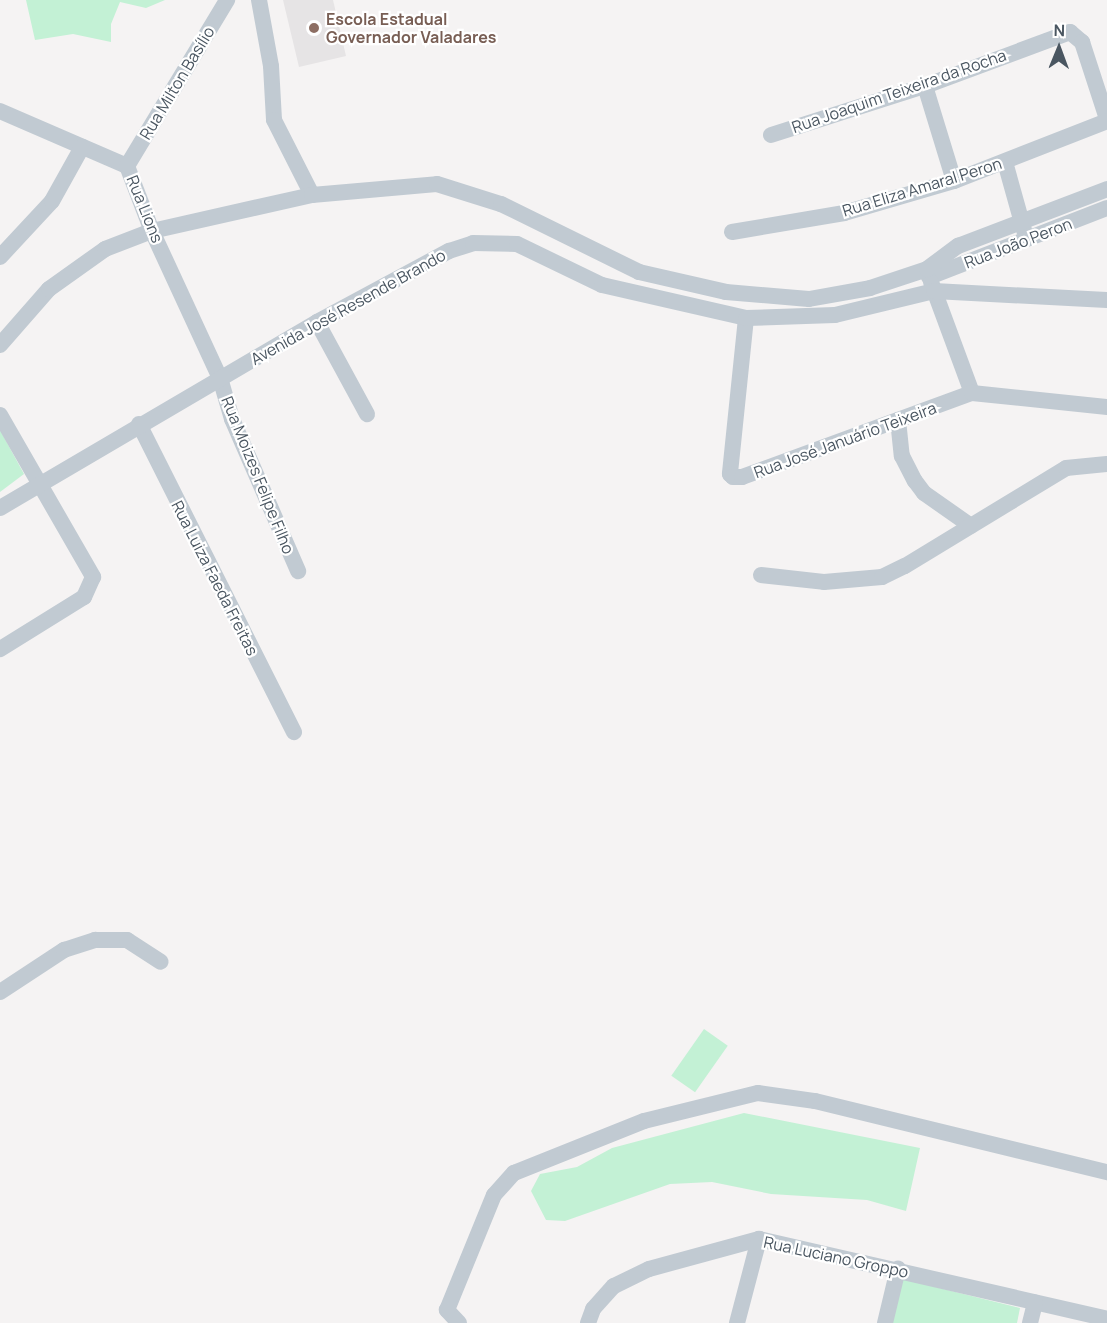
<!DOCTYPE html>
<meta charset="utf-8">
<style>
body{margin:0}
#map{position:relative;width:1107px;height:1323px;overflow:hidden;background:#f5f3f3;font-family:Manrope,sans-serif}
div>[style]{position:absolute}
.education>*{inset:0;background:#e6e4e5}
.green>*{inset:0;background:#c3f1d5;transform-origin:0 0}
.minor>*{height:16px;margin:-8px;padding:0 8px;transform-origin:8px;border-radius:8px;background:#c1cad2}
.dots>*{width:16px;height:16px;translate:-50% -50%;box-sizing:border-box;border:3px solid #fff;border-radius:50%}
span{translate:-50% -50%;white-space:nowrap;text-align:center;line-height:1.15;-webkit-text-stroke:4.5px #fff;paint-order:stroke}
.education-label{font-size:16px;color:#785e54;font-weight:700}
.left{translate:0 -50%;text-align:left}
.street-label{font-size:16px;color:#4a5661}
.north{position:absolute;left:1029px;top:18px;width:60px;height:60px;-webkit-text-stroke:4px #fff;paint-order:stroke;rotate:1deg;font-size:16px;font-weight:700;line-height:24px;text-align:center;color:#4a5661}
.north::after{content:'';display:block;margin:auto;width:21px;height:27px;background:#4a5661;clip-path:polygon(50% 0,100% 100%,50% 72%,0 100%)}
</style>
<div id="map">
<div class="education">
<i style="clip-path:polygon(283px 0,333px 0,346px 56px,299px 67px)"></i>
</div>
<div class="green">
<i style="clip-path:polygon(26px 0,165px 0,146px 8px,120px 2px,111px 24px,111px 42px,73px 34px,35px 40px)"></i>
<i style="clip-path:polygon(0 430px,24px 474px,0 492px)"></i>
<i style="left:704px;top:1029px;width:29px;height:57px;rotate:35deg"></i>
<i style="clip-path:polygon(744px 1113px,920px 1148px,906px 1211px,867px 1200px,771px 1194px,712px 1182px,670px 1184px,565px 1221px,546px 1220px,531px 1191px,540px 1174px,577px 1167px,612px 1148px)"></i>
<i style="clip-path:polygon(899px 1278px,1020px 1308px,1017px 1323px,886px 1323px)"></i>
</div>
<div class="minor">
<i style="left:259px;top:0;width:67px;rotate:79.7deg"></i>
<i style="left:271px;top:66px;width:54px;rotate:86.8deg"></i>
<i style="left:274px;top:120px;width:84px;rotate:63.1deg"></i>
<i style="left:925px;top:86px;width:99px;rotate:73deg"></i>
<i style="left:0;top:111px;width:138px;rotate:23.4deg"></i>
<i style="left:127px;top:166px;width:70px;rotate:69deg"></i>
<i style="left:152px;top:231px;width:162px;rotate:65.2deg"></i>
<i style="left:220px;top:378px;width:43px;rotate:73.7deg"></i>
<i style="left:232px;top:419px;width:166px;rotate:66.5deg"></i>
<i style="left:771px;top:135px;width:162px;rotate:-17.7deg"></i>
<i style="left:925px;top:86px;width:155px;rotate:-20.4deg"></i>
<i style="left:1070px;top:32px;width:16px;rotate:40deg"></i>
<i style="left:1082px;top:42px;width:81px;rotate:72deg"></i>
<i style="left:1005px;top:162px;width:71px;rotate:74.4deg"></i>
<i style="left:127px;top:166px;width:194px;rotate:-58.9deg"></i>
<i style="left:732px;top:232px;width:114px;rotate:-9.6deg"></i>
<i style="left:844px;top:213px;width:115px;rotate:-16.2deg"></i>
<i style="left:954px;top:181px;width:164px;rotate:-21.4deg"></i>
<i style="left:0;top:257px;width:76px;rotate:-47.1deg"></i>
<i style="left:52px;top:201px;width:62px;rotate:-60.9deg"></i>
<i style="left:929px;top:277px;width:191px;rotate:-21.2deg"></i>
<i style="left:931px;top:282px;width:118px;rotate:69.7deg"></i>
<i style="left:746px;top:318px;width:157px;rotate:95.9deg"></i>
<i style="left:730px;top:474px;width:4px;rotate:45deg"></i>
<i style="left:733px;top:477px;width:9px"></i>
<i style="left:742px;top:477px;width:245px;rotate:-20.1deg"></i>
<i style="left:972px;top:393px;width:136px;rotate:5.9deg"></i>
<i style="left:317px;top:322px;width:105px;rotate:61.5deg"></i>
<i style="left:0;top:345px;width:74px;rotate:-48.8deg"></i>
<i style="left:49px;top:289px;width:69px;rotate:-35.5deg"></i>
<i style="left:105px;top:249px;width:50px;rotate:-21deg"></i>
<i style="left:152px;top:231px;width:164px;rotate:-12.7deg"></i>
<i style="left:312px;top:195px;width:125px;rotate:-5deg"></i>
<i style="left:437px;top:184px;width:67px;rotate:17.4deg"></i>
<i style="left:501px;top:204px;width:154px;rotate:26.2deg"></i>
<i style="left:639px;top:272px;width:89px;rotate:12.9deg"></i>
<i style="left:726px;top:292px;width:83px;rotate:4.8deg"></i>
<i style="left:809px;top:299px;width:62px;rotate:-10.2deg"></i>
<i style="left:870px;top:288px;width:60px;rotate:-18.4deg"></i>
<i style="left:927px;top:269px;width:39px;rotate:-37deg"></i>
<i style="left:958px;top:246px;width:160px;rotate:-20.9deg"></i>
<i style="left:0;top:415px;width:187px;rotate:60.1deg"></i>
<i style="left:93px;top:577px;width:22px;rotate:114deg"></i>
<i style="left:84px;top:597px;width:99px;rotate:148.2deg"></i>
<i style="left:898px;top:420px;width:36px;rotate:84deg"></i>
<i style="left:902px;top:456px;width:28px;rotate:63deg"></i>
<i style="left:915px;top:481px;width:15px;rotate:53deg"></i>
<i style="left:924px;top:493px;width:57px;rotate:35.1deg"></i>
<i style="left:139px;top:424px;width:345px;rotate:63.3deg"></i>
<i style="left:0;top:508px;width:368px;rotate:-30.4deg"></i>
<i style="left:317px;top:322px;width:150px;rotate:-28.3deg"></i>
<i style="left:449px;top:251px;width:25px;rotate:-18deg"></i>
<i style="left:473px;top:243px;width:44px;rotate:1.3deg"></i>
<i style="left:517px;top:244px;width:94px;rotate:25.8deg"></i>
<i style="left:602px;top:285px;width:148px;rotate:12.9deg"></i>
<i style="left:746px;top:318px;width:89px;rotate:-1.9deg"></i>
<i style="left:835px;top:315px;width:102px;rotate:-13.6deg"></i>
<i style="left:934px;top:291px;width:173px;rotate:3deg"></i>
<i style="left:761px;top:575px;width:63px;rotate:6.3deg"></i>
<i style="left:824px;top:582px;width:58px;rotate:-4.9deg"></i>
<i style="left:882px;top:577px;width:25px;rotate:-26deg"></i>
<i style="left:905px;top:566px;width:188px;rotate:-31.3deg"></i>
<i style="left:1066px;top:468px;width:41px;rotate:-5.6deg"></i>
<i style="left:0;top:992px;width:77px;rotate:-33.3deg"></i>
<i style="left:64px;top:950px;width:33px;rotate:-18deg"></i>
<i style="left:95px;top:940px;width:32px"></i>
<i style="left:127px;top:940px;width:40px;rotate:32.9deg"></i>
<i style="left:459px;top:1323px;width:18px;rotate:-133deg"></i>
<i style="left:447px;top:1310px;width:124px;rotate:-67.8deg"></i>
<i style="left:494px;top:1195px;width:30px;rotate:-48deg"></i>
<i style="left:514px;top:1173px;width:140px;rotate:-21.8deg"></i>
<i style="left:644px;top:1121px;width:117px;rotate:-13.8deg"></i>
<i style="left:758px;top:1093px;width:58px;rotate:8deg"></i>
<i style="left:815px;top:1101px;width:301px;rotate:13.7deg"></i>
<i style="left:588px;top:1323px;width:15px;rotate:-70deg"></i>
<i style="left:593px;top:1309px;width:31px;rotate:-48deg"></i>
<i style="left:614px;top:1286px;width:39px;rotate:-26deg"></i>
<i style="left:649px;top:1269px;width:114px;rotate:-15.3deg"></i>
<i style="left:759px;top:1239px;width:357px;rotate:12.9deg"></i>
<i style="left:737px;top:1323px;width:87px;rotate:-75.3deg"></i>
<i style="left:885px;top:1323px;width:56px;rotate:-76.5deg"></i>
<i style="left:1030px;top:1323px;width:21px;rotate:-76deg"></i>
</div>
<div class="dots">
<i style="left:314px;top:28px;background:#8d6e63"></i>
</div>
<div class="education-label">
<span class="left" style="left:326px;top:28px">Escola Estadual<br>Governador Valadares</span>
</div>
<div class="street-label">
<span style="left:177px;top:83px;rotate:-59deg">Rua Milton Basílio</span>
<span style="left:899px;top:91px;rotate:-19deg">Rua Joaquim Teixeira da Rocha</span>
<span style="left:922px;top:187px;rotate:-17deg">Rua Eliza Amaral Peron</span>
<span style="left:145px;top:209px;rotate:68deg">Rua Lions</span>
<span style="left:1018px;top:243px;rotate:-21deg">Rua João Peron</span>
<span style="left:348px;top:307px;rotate:-29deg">Avenida José Resende Brando</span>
<span style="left:845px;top:440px;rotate:-20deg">Rua José Januário Teixeira</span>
<span style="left:258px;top:475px;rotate:68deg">Rua Moizes Felipe Filho</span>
<span style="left:215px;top:578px;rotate:63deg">Rua Luiza Faeda Freitas</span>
<span style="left:836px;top:1257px;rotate:12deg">Rua Luciano Groppo</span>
</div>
<div class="north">N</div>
</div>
